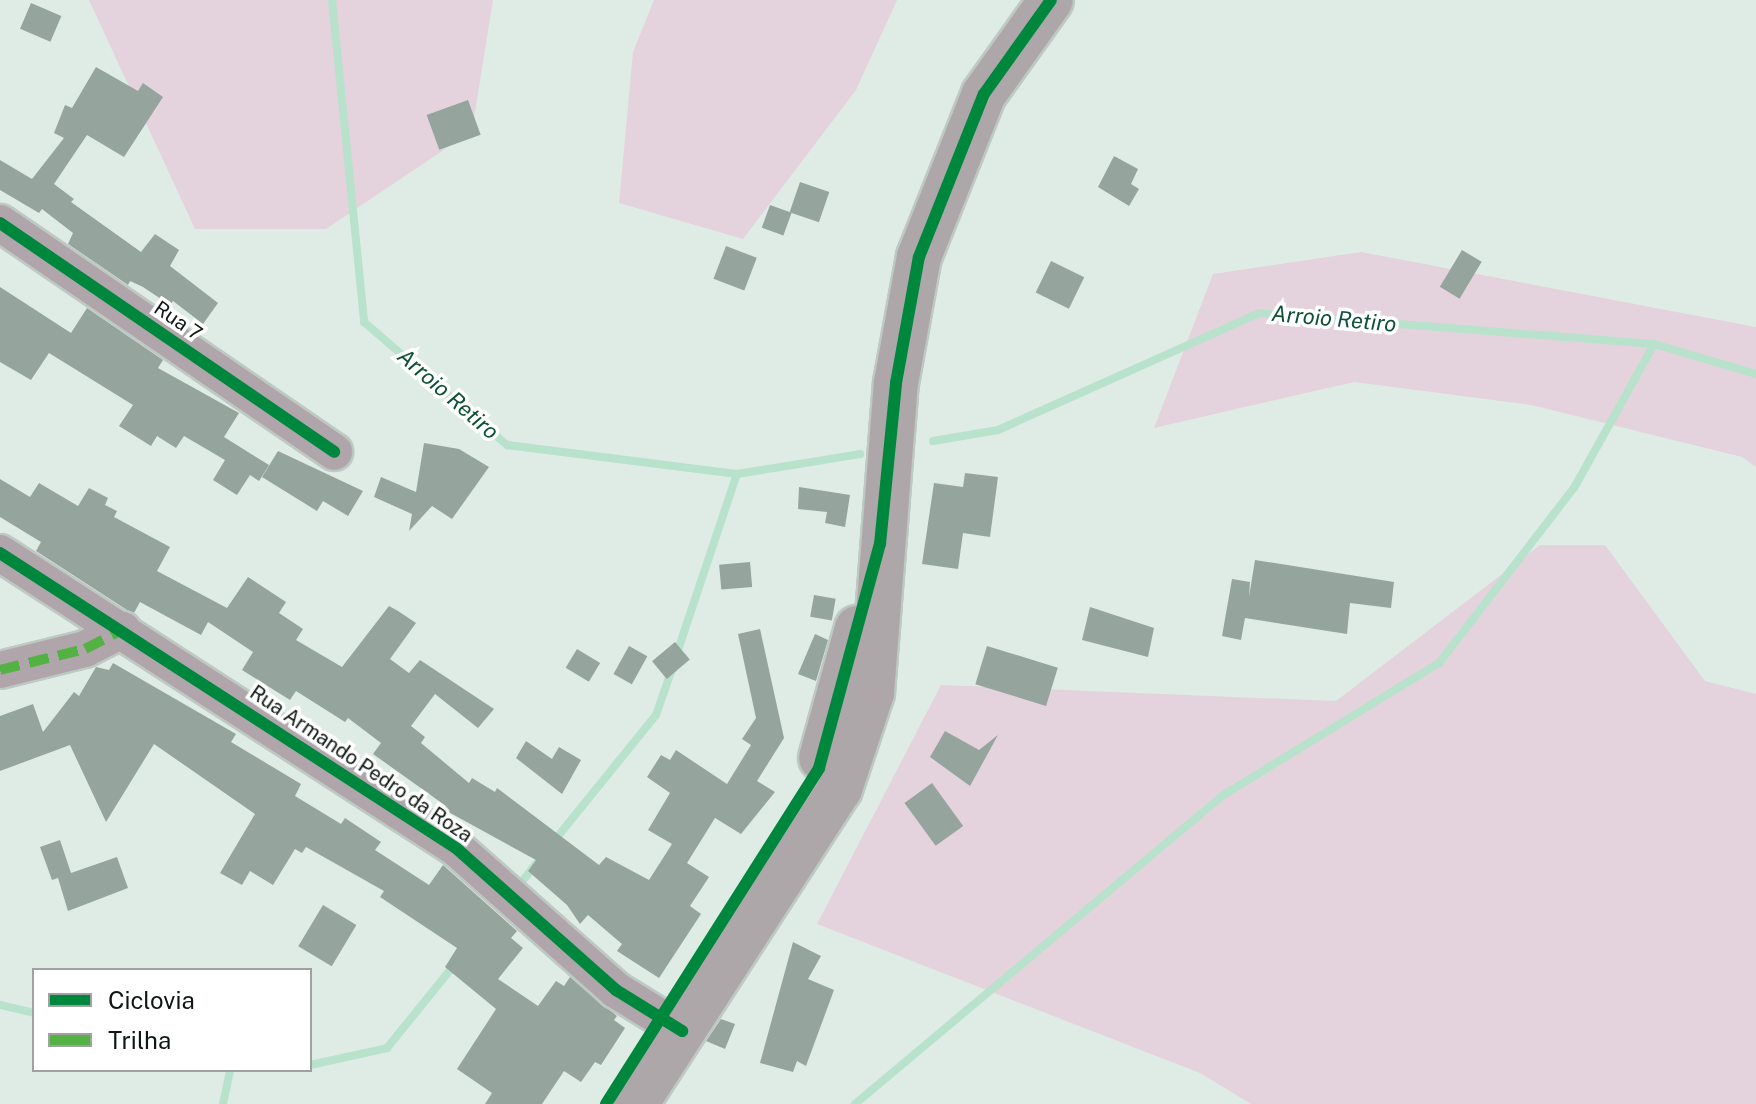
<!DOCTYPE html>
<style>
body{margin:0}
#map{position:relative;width:1756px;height:1104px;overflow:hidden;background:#dfece5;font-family:"Public Sans",sans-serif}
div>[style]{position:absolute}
.green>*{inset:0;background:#e4d3dc}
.stream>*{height:8px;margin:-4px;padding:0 4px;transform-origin:4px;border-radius:4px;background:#b8e2cc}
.building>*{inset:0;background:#95a49c;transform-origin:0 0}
.roads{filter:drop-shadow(2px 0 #bec9c3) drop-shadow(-2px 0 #bec9c3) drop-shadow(0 2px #bec9c3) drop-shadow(0 -2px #bec9c3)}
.minor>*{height:36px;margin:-18px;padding:0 18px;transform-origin:18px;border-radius:18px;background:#afa5aa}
.major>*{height:44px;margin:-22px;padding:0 22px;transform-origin:22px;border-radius:22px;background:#ada7aa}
.quiet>*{height:10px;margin-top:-5px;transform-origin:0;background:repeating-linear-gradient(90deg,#54b144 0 20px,transparent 0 30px)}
.cycleway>*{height:12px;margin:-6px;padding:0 6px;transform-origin:6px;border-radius:6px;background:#00873e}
span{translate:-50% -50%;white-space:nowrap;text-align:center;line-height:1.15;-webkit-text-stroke:7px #fff;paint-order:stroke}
.street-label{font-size:20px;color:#0e1712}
.water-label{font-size:22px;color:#0e5137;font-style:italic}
.legend{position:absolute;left:32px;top:968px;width:280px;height:104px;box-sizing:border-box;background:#fff;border:2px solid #9fa2a0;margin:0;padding:10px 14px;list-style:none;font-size:24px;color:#0e1712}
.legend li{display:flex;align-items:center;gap:16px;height:40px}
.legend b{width:40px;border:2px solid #9fa2a0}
</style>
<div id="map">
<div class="green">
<i style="clip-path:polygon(89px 0,493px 0,472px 131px,326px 229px,195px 229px)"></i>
<i style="clip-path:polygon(654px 0,897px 0,856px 90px,743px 239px,619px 203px,633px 52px)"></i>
<i style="clip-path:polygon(1361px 252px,1756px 327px,1756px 467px,1742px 457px,1531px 405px,1354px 382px,1154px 428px,1213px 274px)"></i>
<i style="clip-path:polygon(1540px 545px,1605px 545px,1705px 681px,1756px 694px,1756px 1104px,1251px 1104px,1200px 1073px,817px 924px,941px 685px,1336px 701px)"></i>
</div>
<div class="stream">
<i style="left:332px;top:0;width:324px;rotate:84.3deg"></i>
<i style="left:364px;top:322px;width:189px;rotate:40.7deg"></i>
<i style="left:507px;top:445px;width:232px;rotate:7.2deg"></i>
<i style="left:737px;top:474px;width:125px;rotate:-9.2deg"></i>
<i style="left:933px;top:441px;width:66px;rotate:-9.6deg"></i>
<i style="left:998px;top:430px;width:286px;rotate:-24.1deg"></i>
<i style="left:1259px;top:313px;width:396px;rotate:4.5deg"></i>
<i style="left:1654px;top:344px;width:106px;rotate:16.4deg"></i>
<i style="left:676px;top:656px;width:192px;rotate:-71.5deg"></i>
<i style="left:554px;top:841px;width:162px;rotate:-51deg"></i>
<i style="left:656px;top:715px;width:49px;rotate:-70.8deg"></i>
<i style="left:517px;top:888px;width:31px;rotate:-52deg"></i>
<i style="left:0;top:1005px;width:35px;rotate:13deg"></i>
<i style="left:310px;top:1065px;width:79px;rotate:-12.4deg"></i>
<i style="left:387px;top:1048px;width:108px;rotate:-51deg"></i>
<i style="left:223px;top:1104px;width:35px;rotate:-78deg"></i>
<i style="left:855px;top:1104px;width:483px;rotate:-40deg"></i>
<i style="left:1225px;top:794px;width:251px;rotate:-31.5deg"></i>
<i style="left:1439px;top:663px;width:221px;rotate:-52.4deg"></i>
<i style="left:1574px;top:488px;width:165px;rotate:-60.9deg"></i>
</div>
<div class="building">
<i style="left:31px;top:3px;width:33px;height:28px;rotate:23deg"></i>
<i style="clip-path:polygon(96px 67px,138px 91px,143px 83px,163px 97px,124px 157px,87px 135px,54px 184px,74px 199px,71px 202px,141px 252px,155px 234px,179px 250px,170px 266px,218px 303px,203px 324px,173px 301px,170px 305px,143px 287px,130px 281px,128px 285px,68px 244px,73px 233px,42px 209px,39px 213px,0 190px,0 160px,32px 179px,64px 138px,54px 133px,65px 105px,72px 108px)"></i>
<i style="left:468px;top:100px;width:37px;height:44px;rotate:70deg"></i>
<i style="clip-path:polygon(1114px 156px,1138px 169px,1131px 184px,1139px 189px,1129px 206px,1098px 187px)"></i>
<i style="left:800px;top:182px;width:31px;height:32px;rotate:19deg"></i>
<i style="left:770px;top:205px;width:23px;height:24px;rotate:20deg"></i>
<i style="left:726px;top:246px;width:33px;height:35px;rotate:21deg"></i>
<i style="left:1462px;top:250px;width:23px;height:43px;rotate:31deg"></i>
<i style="left:1051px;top:261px;width:37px;height:35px;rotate:26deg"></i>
<i style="clip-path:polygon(0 287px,71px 333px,87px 308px,163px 360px,158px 368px,239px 413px,224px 437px,269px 465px,259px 481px,250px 475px,237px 495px,213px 480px,225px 460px,184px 436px,176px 448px,157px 436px,151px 446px,119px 426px,133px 405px,49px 353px,31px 380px,0 362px)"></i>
<i style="clip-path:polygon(424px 443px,459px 449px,489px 467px,452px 519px,432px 506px,409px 531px,412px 514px,374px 497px,381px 477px,416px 492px)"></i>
<i style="clip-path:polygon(278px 451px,363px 491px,348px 516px,323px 501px,317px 511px,262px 477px)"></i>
<i style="clip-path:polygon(965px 473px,998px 477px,990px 537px,963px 533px,958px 569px,922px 564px,934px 483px,963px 487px)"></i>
<i style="clip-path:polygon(0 479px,30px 497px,39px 483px,78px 506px,89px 488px,108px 498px,105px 505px,117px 511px,114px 517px,170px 547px,157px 571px,227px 608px,248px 577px,286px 602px,279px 613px,303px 629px,296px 640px,342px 667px,389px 606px,398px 611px,416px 623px,390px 659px,409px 673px,420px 660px,494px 709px,478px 728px,435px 694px,411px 726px,425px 737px,421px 743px,469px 783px,472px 778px,495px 792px,497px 788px,599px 865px,606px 857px,649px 880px,672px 844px,648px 830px,670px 793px,647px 777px,661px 755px,670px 760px,676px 750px,727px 784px,751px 745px,742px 739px,756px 718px,738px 634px,760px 629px,784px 738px,757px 781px,775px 792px,741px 834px,715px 818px,687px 863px,709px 877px,690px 906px,701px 914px,659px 978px,617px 951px,622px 944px,588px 915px,580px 924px,567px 905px,528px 871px,536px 860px,443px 809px,446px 806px,373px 754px,381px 743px,348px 718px,345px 722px,296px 691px,290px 700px,242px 670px,253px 652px,208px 622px,201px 635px,140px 602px,134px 613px,127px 610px,36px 551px,41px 542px,0 517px)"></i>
<i style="clip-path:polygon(799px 487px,850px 495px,845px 527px,825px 523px,827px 512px,798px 509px)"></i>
<i style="clip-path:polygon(1255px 560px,1394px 582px,1391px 608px,1350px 603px,1347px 634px,1245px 618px,1241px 640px,1222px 636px,1232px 579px,1250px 582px,1249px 597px)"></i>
<i style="left:750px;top:562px;width:25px;height:31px;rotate:85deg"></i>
<i style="left:814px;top:595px;width:22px;height:22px;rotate:10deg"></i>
<i style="clip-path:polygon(1090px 607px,1154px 628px,1148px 657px,1082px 640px)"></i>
<i style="clip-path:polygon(815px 634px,828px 640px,816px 681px,798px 674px)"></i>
<i style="left:675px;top:642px;width:23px;height:30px;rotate:50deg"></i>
<i style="left:629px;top:646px;width:21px;height:32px;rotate:29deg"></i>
<i style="left:987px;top:646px;width:74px;height:40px;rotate:17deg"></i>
<i style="left:577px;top:649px;width:27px;height:22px;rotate:31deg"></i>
<i style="clip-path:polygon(113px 663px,236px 734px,231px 742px,301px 784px,295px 796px,341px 824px,345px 818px,381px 842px,375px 850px,429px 885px,443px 865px,517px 931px,511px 938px,523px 948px,498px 979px,538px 1006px,556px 981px,564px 986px,570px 977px,617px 1016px,614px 1020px,625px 1028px,601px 1065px,595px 1062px,581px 1082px,564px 1071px,542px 1104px,485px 1104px,492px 1093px,457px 1069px,496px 1009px,445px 967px,457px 948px,380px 897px,384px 891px,306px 847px,302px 853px,295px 849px,273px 885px,250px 871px,242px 885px,220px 873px,255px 814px,154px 744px,106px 822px,70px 745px,0 771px,0 716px,33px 704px,43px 732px,74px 692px,79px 696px,96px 667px,109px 670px)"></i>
<i style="clip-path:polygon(945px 731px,979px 750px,998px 735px,970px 786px,930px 757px)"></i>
<i style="clip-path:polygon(526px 741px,552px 759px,559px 747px,581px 760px,562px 794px,516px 758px)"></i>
<i style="left:932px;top:783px;width:53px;height:34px;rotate:54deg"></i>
<i style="clip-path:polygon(60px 840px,71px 873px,117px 857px,128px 888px,68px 911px,58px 878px,52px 880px,40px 847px)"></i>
<i style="left:323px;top:905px;width:39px;height:48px;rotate:31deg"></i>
<i style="clip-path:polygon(793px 942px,821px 956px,808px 979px,834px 990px,806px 1066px,797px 1061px,793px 1072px,760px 1063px)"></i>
<i style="clip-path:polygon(721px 1019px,735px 1024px,725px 1049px,706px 1041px)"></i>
</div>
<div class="roads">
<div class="minor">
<i style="left:0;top:223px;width:405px;rotate:34.4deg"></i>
<i style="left:0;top:553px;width:543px;rotate:32.9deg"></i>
<i style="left:456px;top:848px;width:214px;rotate:41.6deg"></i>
<i style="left:616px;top:990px;width:78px;rotate:31.8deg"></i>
<i style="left:0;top:670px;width:88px;rotate:-13.9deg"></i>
<i style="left:85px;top:649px;width:42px;rotate:-27.2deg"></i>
</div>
<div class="major">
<i style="left:821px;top:758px;width:135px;rotate:-74.5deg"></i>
<i style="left:636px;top:1104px;width:375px;rotate:-57.1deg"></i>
<i style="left:840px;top:789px;width:101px;rotate:-71.6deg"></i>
<i style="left:872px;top:693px;width:311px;rotate:-85.6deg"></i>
<i style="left:896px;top:383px;width:128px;rotate:-79.7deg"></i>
<i style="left:919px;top:257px;width:175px;rotate:-68.3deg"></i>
<i style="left:984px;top:94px;width:115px;rotate:-54.5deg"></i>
</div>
</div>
<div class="quiet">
<i style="left:0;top:670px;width:88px;rotate:-13.9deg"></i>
<i style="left:85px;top:649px;width:42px;rotate:-27.2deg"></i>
</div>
<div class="cycleway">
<i style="left:0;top:223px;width:405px;rotate:34.4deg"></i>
<i style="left:0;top:553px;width:543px;rotate:32.9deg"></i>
<i style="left:456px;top:848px;width:214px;rotate:41.6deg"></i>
<i style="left:616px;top:990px;width:78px;rotate:31.8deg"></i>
<i style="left:606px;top:1104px;width:398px;rotate:-57.6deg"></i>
<i style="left:819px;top:768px;width:232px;rotate:-74.8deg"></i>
<i style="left:880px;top:544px;width:162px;rotate:-84.3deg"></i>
<i style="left:896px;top:383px;width:128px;rotate:-79.7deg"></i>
<i style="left:919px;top:257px;width:175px;rotate:-68.3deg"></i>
<i style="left:984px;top:94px;width:115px;rotate:-54.5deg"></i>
</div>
<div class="street-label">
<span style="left:178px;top:321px;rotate:34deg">Rua 7</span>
<span style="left:361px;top:764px;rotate:34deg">Rua Armando Pedro da Roza</span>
</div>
<div class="water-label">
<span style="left:1334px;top:319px;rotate:5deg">Arroio Retiro</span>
<span style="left:448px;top:394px;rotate:41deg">Arroio Retiro</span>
</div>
<ul class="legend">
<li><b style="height:10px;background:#00873e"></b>Ciclovia</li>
<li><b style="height:10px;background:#54b144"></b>Trilha</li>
</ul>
</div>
